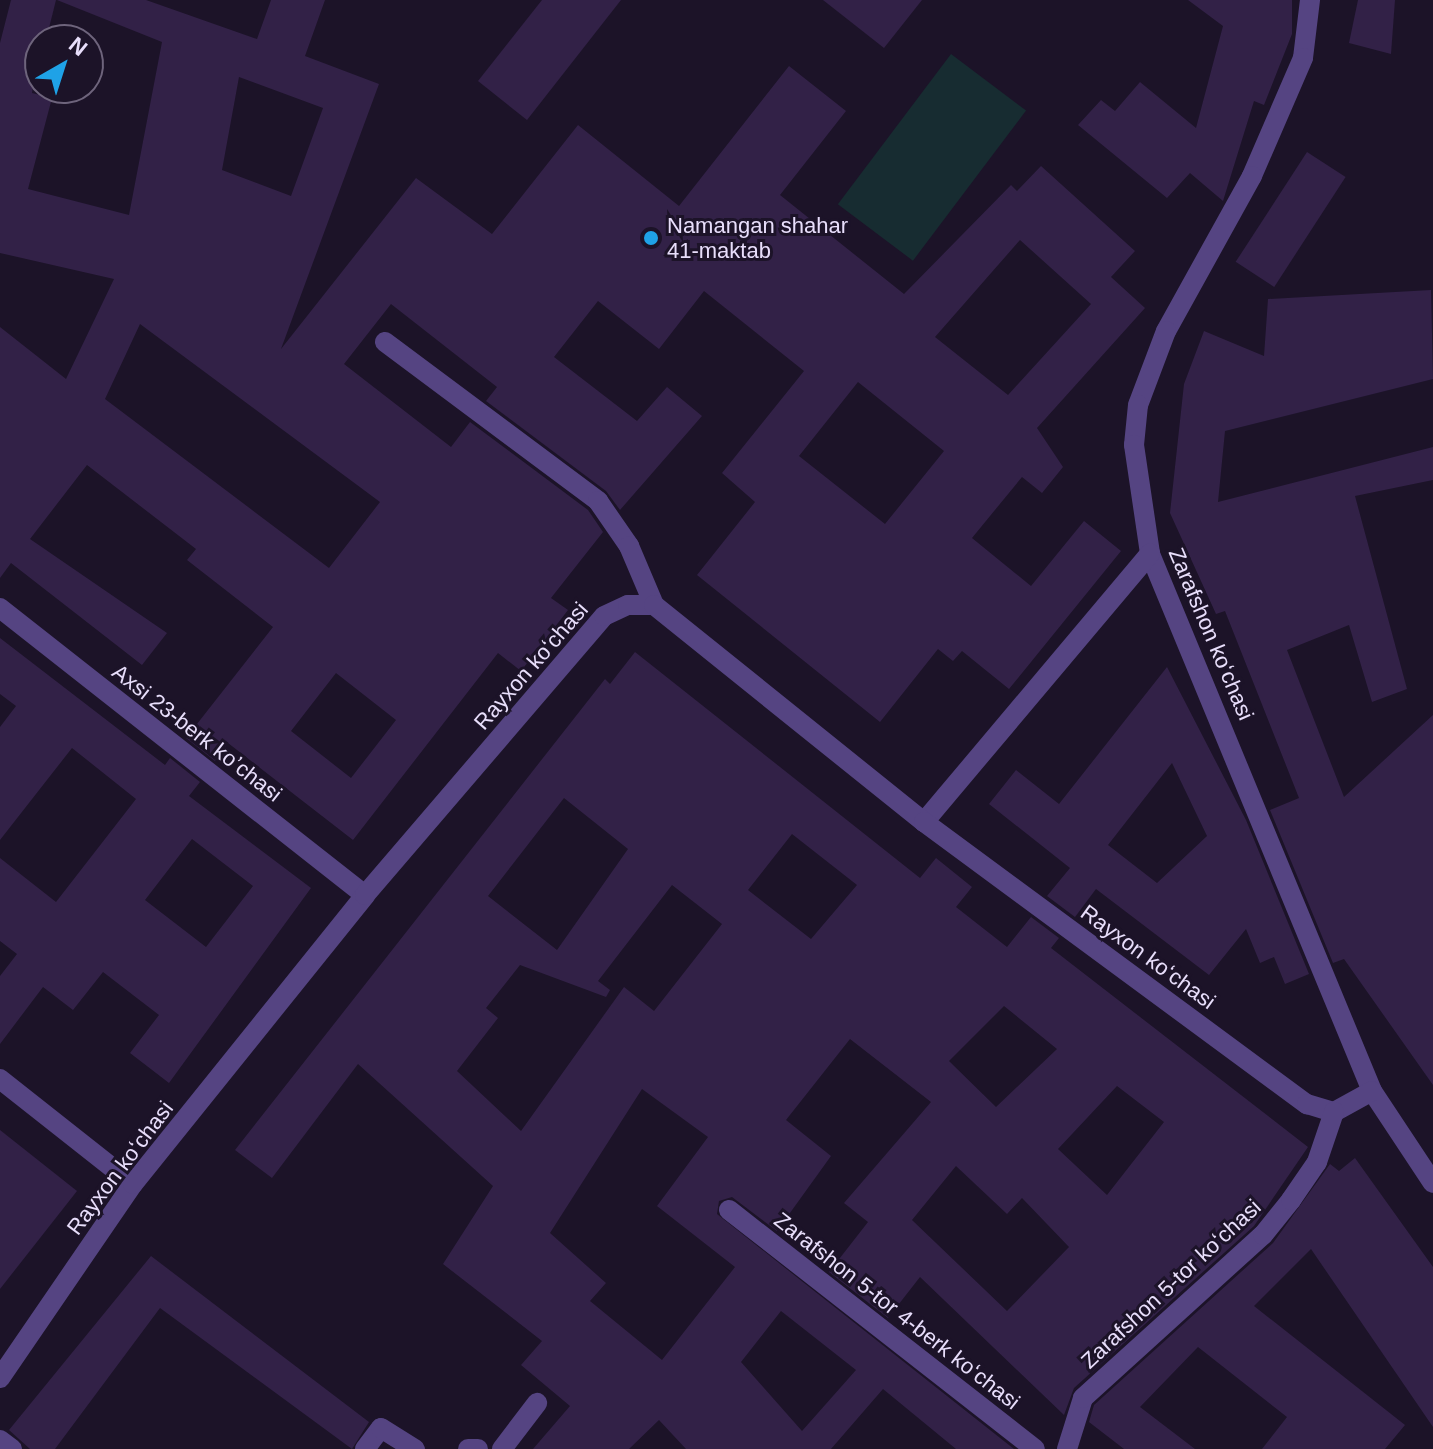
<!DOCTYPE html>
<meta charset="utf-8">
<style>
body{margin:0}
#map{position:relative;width:1433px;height:1449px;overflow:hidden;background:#1c1328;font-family:Arial,sans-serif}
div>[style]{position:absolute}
.green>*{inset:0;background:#172c31;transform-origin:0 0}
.building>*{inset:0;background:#322147;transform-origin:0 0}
.minor>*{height:20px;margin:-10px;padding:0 10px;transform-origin:10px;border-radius:10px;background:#554482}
.dots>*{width:22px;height:22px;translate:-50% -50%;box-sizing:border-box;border:4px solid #1c1328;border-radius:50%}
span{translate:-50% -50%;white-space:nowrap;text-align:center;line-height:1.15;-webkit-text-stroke:6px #1c1328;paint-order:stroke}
.poi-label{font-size:22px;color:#e8defb}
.left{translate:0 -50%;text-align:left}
.street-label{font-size:22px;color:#e8defb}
.north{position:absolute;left:24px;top:24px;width:80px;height:80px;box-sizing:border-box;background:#1c1328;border:2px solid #6e647c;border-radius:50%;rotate:39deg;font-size:22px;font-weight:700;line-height:32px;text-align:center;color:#e8defb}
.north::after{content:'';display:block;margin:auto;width:28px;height:36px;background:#1fa2e7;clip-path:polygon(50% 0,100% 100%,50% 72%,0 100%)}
</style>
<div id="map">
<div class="green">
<i style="left:951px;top:54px;width:94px;height:188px;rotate:37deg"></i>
</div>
<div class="building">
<i style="clip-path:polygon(evenodd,11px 0,56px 0,46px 40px,40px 40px,32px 93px,52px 98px,28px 189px,129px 215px,162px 42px,57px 0,146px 0,257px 39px,271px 0,325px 0,305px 56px,379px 84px,281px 349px,416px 178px,492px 234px,578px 125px,679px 206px,789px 66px,846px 111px,780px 195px,904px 294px,1011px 185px,1017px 191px,1041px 166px,1135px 251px,1111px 277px,1145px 308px,1037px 428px,1063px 467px,1042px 493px,1022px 477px,972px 538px,1031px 586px,1084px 521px,1121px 551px,1009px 689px,962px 651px,953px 661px,938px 649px,880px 722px,697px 575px,755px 502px,722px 473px,804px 371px,704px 291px,659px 349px,598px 301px,554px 357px,637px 421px,667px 387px,702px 416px,620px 510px,606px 491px,486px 401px,497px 387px,391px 304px,344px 364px,451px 447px,470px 422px,588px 510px,603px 532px,551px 598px,568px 610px,521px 671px,498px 653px,353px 840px,228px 743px,215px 761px,186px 738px,273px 627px,187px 560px,196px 549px,87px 465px,30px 539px,167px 633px,142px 665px,11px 563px,0 578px,0 327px,66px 379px,114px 279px,0 253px,0 43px,11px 0,239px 77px,323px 108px,291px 196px,222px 170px,239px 77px,11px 0,1020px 240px,1091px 304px,1008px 395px,935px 337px,1020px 240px,11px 0,140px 324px,380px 502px,329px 568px,105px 399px,140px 324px,11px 0,858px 382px,944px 451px,885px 524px,799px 456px,858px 382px,11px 0,336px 673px,396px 720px,351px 778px,291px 731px,336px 673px)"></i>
<i style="clip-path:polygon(542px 0,621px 0,527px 120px,478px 81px)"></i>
<i style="clip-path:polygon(823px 0,922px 0,884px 48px)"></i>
<i style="clip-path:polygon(1188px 0,1292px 0,1292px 34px,1264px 105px,1254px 101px,1223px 201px,1190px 173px,1167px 198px,1078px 125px,1101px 100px,1115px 111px,1140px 82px,1196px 128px,1223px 26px)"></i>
<i style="clip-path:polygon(1358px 0,1395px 0,1391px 54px,1349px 43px)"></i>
<i style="left:1307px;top:152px;width:46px;height:131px;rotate:33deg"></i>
<i style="clip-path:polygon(1431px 290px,1433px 379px,1225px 431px,1218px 502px,1433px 447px,1433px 480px,1355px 496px,1407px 689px,1372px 702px,1349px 625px,1287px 650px,1344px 797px,1433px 715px,1433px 1085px,1344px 959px,1333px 963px,1270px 810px,1299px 798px,1225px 611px,1216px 614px,1170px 513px,1184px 384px,1204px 331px,1264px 356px,1268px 299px)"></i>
<i style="clip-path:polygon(evenodd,0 638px,165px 765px,170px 758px,200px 782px,189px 796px,311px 888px,169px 1083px,130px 1053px,159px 1015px,103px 972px,73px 1010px,43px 987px,0 1044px,0 976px,17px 954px,0 941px,0 858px,56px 902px,136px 799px,72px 748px,0 840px,0 727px,16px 706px,0 694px,0 638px,192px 839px,253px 886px,206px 947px,145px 900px,192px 839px)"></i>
<i style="clip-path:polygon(evenodd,635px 652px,920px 878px,936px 858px,972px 887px,956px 907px,1007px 947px,1031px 917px,1059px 938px,1051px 948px,1308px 1147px,1254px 1226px,1074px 1388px,1064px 1415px,920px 1277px,888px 1318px,829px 1272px,868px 1222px,844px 1203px,931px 1102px,850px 1039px,786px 1120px,831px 1156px,777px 1231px,732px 1197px,719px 1201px,717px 1214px,1014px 1449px,956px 1449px,883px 1389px,831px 1449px,686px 1449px,659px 1420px,629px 1449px,533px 1449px,570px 1406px,521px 1365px,542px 1341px,443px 1264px,493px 1186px,358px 1064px,272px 1178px,235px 1150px,605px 679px,610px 684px,635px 652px,564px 798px,628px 849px,557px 950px,488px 896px,564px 798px,635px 652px,792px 834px,857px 885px,811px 939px,748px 890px,792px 834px,635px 652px,672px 885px,722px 924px,654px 1011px,624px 987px,521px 1131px,457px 1071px,498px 1018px,486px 1008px,520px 965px,606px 997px,610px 990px,598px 981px,672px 885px,635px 652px,1004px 1006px,1057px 1049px,996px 1107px,949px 1061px,1004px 1006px,635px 652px,1117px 1086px,1164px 1122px,1107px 1195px,1058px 1149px,1117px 1086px,635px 652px,642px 1089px,708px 1137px,657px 1206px,735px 1267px,662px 1360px,590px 1301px,606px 1283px,550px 1233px,642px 1089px,635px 652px,956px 1166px,1007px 1214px,1022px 1198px,1069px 1247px,1007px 1311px,912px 1220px,956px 1166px,635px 652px,781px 1311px,856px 1370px,802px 1431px,741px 1362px,781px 1311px)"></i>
<i style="clip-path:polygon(evenodd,1167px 667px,1246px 820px,1309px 974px,1285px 984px,1274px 957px,1260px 963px,1246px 929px,1209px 975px,1096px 889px,1075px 917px,1047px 896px,1070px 868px,989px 804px,1016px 770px,1059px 804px,1167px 667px,1172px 763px,1207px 836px,1157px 883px,1108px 845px,1172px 763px)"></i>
<i style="clip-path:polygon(0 1130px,77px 1191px,0 1289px)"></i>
<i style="clip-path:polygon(1355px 1158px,1433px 1267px,1433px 1427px,1311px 1249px,1254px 1306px,1405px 1425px,1385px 1449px,1262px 1449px,1287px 1417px,1198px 1347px,1140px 1407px,1195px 1449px,1124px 1449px,1089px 1422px,1094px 1405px,1273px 1243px,1330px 1164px,1339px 1171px)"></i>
<i style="clip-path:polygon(151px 1256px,369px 1422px,352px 1449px,160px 1308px,55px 1449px,30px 1449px,9px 1430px)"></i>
</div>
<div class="minor">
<i style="left:1310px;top:0;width:58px;rotate:96.9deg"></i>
<i style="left:1303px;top:58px;width:129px;rotate:113.4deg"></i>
<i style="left:1252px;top:176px;width:177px;rotate:119deg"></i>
<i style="left:1166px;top:331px;width:79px;rotate:110.7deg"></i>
<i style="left:1138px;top:405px;width:40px;rotate:95.7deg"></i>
<i style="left:1134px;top:445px;width:110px;rotate:81.6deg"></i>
<i style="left:1150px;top:554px;width:581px;rotate:67.54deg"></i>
<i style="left:1372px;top:1091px;width:110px;rotate:56.5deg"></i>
<i style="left:385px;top:342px;width:266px;rotate:36.7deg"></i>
<i style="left:598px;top:501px;width:55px;rotate:55.4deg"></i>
<i style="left:629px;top:546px;width:64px;rotate:67deg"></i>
<i style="left:0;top:608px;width:464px;rotate:38.2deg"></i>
<i style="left:924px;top:822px;width:351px;rotate:-49.9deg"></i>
<i style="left:0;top:1079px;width:169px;rotate:38.3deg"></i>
<i style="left:729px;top:1210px;width:388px;rotate:38deg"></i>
<i style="left:0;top:1378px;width:235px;rotate:-55.6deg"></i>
<i style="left:133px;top:1184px;width:371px;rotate:-51.2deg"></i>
<i style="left:365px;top:895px;width:367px;rotate:-49.4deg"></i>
<i style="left:604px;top:616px;width:26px;rotate:-25deg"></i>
<i style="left:628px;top:605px;width:26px"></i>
<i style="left:654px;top:605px;width:346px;rotate:38.8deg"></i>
<i style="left:924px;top:822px;width:476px;rotate:36.4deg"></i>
<i style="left:1307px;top:1104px;width:28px;rotate:17deg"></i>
<i style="left:1334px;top:1112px;width:43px;rotate:-28.9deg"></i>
<i style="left:0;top:1440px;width:15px;rotate:37deg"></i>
<i style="left:365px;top:1449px;width:26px;rotate:-53deg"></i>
<i style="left:381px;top:1428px;width:40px;rotate:32deg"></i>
<i style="left:468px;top:1449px;width:10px"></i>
<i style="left:502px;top:1449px;width:58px;rotate:-52.7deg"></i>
<i style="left:1067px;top:1449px;width:53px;rotate:-72.6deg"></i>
<i style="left:1083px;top:1398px;width:243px;rotate:-42.2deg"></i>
<i style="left:1263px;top:1235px;width:45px;rotate:-51.3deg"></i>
<i style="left:1291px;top:1200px;width:46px;rotate:-55.6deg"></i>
<i style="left:1317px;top:1162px;width:53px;rotate:-71.2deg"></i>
</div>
<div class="dots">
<i style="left:651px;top:238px;background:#1fa2e7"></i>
</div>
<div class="poi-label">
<span class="left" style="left:667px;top:238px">Namangan shahar<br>41-maktab</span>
</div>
<div class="street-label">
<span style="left:1211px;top:634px;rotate:67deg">Zarafshon koʻchasi</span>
<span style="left:531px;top:666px;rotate:-49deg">Rayxon koʻchasi</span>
<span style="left:197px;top:733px;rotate:38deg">Аxsi 23-berk koʼchasi</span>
<span style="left:1148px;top:957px;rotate:36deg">Rayxon koʻchasi</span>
<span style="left:120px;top:1168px;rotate:-53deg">Rayxon koʻchasi</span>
<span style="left:1171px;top:1284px;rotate:-43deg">Zarafshon 5-tor koʻchasi</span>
<span style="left:897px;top:1311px;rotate:38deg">Zarafshon 5-tor 4-berk koʻchasi</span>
</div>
<div class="north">N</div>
</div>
